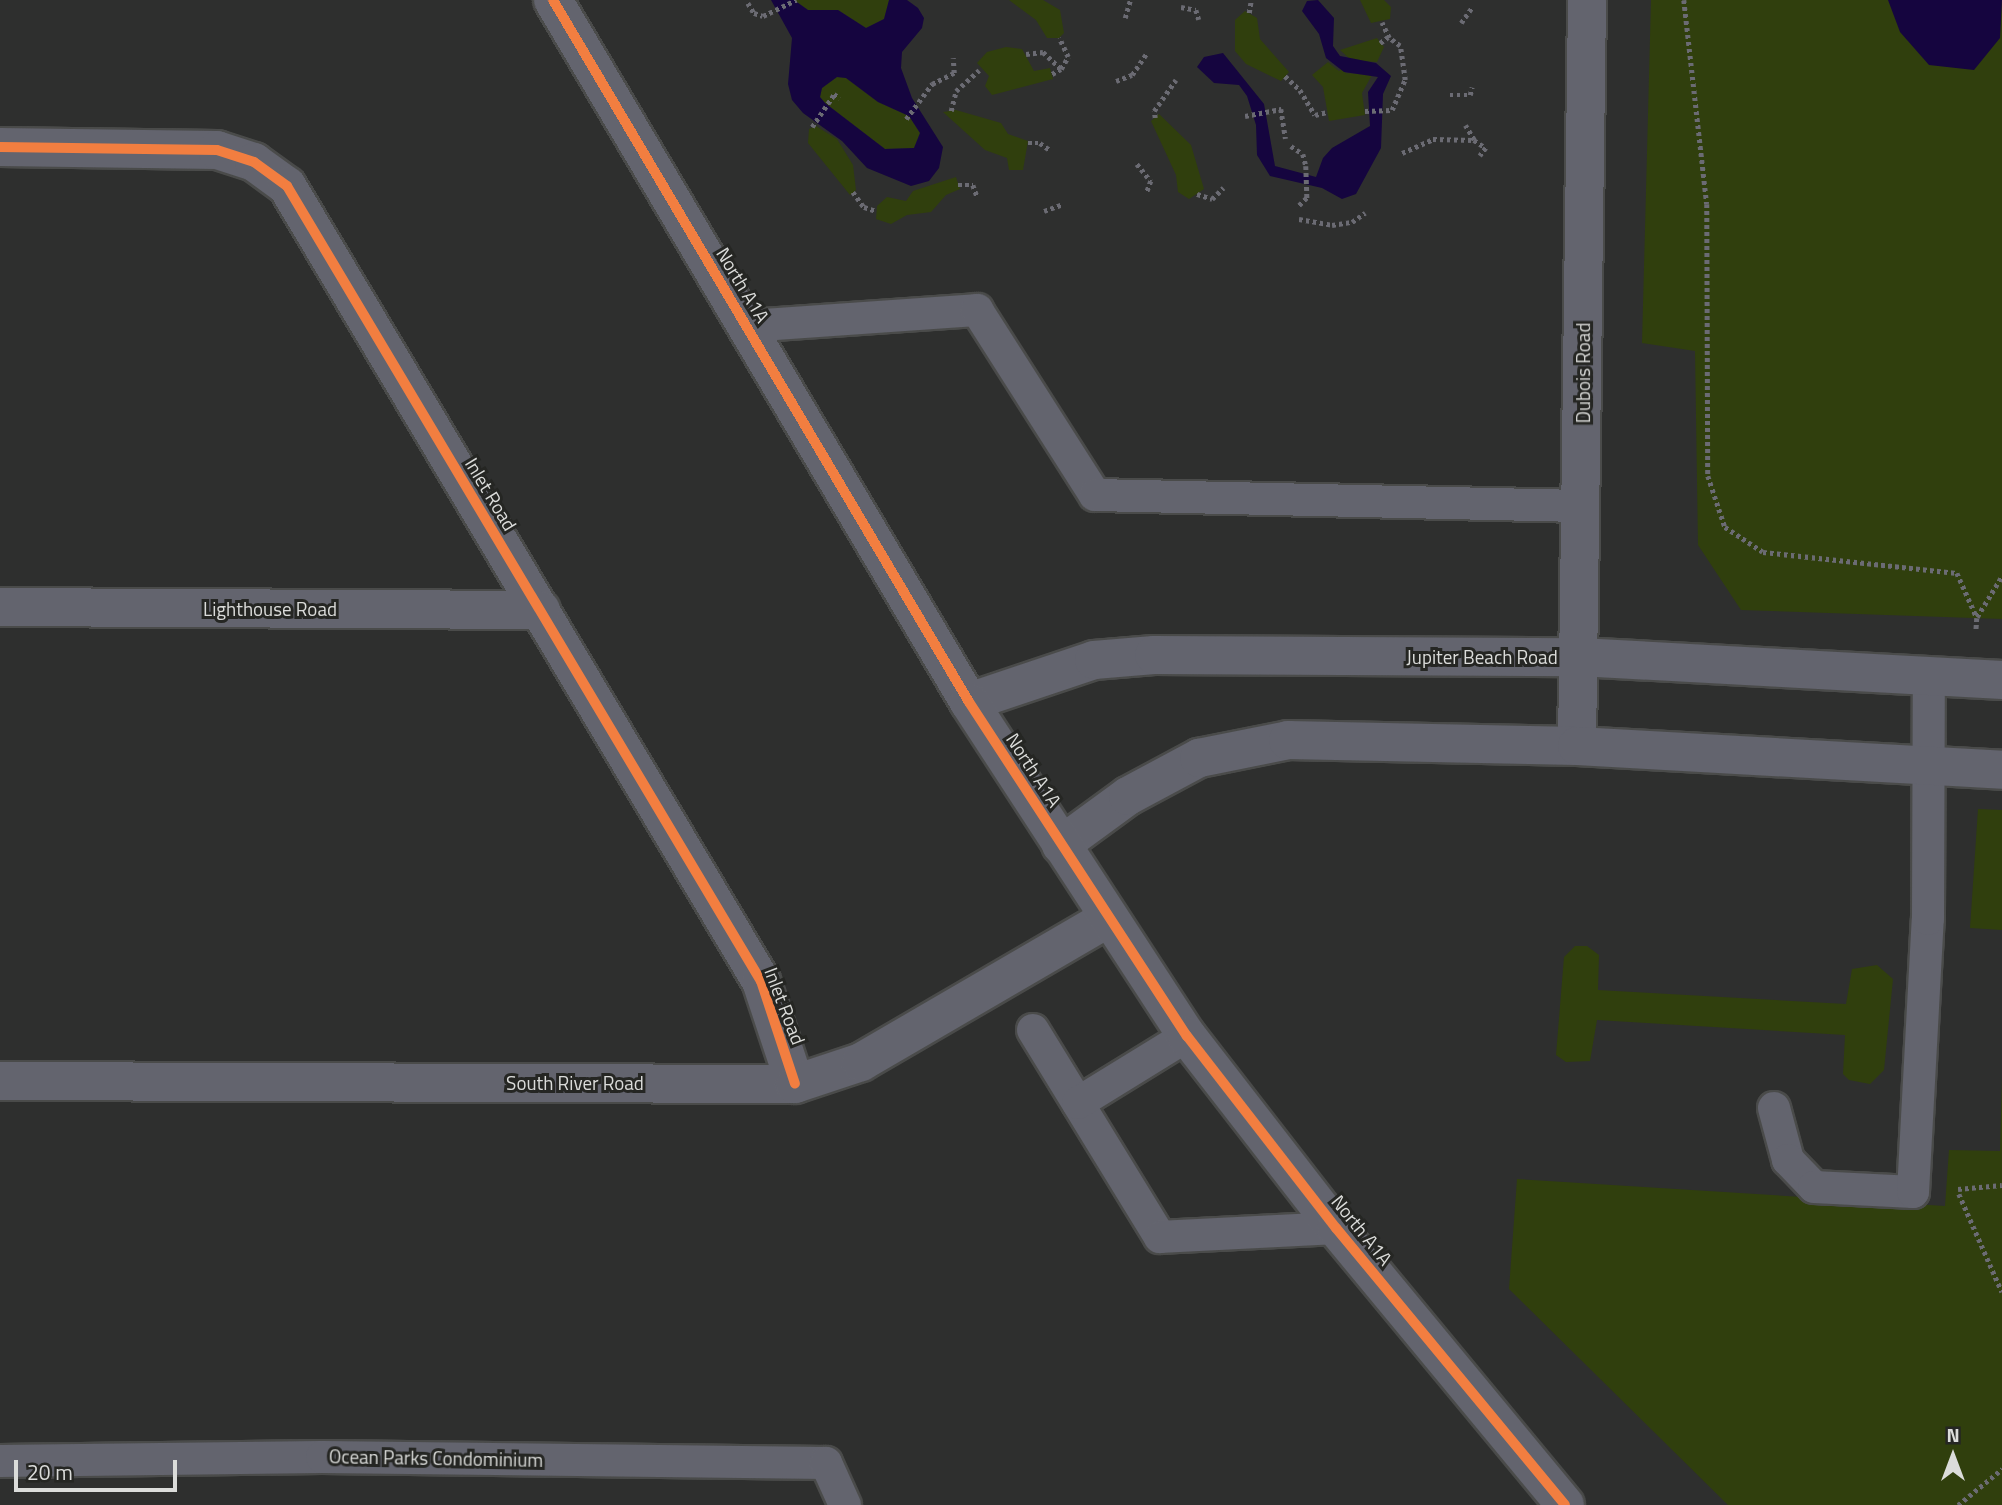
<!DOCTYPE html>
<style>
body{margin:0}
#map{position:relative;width:2002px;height:1505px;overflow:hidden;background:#2e2f2e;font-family:"Titillium Web",sans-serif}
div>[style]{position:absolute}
.green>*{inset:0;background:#303f0d}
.water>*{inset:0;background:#15053f}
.path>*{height:4.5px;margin-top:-2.25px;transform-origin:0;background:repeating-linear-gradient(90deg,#6b6b73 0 3.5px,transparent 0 7px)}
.roads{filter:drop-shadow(2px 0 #4a4b4a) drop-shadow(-2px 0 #4a4b4a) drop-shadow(0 2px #4a4b4a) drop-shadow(0 -2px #4a4b4a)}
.service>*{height:32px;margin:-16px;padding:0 16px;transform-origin:16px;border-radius:16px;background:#63646e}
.minor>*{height:38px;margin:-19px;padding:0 19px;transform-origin:19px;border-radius:19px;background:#63646e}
.tertiary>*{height:38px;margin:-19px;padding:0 19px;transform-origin:19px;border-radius:19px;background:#63646e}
.cycleway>*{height:10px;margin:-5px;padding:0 5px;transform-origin:5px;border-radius:5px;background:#f27e40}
span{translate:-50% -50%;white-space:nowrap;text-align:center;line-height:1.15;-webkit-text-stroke:6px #252623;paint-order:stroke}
.street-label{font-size:19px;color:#dbdcda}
.north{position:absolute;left:1918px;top:1421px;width:70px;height:70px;-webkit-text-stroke:5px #252623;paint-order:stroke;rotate:0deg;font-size:19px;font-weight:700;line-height:28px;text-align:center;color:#dbdcda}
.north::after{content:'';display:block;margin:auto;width:24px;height:32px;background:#dbdcda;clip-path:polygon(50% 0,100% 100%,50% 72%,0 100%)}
.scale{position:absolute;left:14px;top:1460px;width:163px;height:32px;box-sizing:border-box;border:4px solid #dbdcda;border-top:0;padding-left:9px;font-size:21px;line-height:24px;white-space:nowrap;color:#dbdcda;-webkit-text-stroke:5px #252623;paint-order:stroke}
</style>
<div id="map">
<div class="green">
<i style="clip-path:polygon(794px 0,889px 0,889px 1px,884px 19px,866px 28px,838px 10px,808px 10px)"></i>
<i style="clip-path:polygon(1009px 0,1043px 0,1060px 10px,1064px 33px,1059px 38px,1047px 38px,1036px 20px)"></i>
<i style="clip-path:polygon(1360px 0,1384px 0,1391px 7px,1390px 19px,1371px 23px)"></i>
<i style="clip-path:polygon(1651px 0,2002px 0,2002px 619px,1741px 610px,1698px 545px,1695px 351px,1642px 343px)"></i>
<i style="clip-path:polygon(1245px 11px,1257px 18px,1260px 39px,1289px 72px,1281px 81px,1246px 64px,1235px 51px,1235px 20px)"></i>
<i style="clip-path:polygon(1377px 38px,1384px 47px,1377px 62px,1357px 61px,1345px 73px,1372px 75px,1362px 93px,1365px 115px,1329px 121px,1323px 87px,1312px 75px,1328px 62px,1339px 71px,1351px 60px,1340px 50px)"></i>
<i style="clip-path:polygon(1006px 47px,1022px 49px,1034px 71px,1050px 68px,1053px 79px,992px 95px,985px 86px,989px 76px,977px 63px,987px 52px)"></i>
<i style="clip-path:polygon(837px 77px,846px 78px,878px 102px,909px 116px,920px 133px,914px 148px,885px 149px,825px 103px,820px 97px,822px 88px)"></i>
<i style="clip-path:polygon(956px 110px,1001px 123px,1008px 134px,1028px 141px,1023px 170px,1009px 170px,1007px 158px,985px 150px,943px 112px)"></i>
<i style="clip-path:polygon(1159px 114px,1191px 145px,1204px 189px,1189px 199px,1178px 192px,1176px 175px,1151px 121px)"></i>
<i style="clip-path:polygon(816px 126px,837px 139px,853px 165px,856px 190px,850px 195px,808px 143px,809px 129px)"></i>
<i style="clip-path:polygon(956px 177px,960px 189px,946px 195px,931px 212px,907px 215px,891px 224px,876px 219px,877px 206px,887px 197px,906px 201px,913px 191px)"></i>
<i style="clip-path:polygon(1978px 809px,2002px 810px,2002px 930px,1970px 928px)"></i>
<i style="clip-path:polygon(1575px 946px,1587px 946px,1599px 955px,1598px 990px,1846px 1004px,1852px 969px,1877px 965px,1893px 979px,1884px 1070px,1870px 1084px,1849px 1080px,1843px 1074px,1845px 1035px,1597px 1020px,1590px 1061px,1566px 1062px,1556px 1055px,1564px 957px)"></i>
<i style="clip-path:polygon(2002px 1076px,2002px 1505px,1728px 1505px,1509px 1289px,1517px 1179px,1945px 1206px,1949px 1150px,2000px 1151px)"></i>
</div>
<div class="water">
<i style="clip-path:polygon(evenodd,771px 0,794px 0,808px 10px,838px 10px,866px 28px,884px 19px,889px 0,907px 0,918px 8px,924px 18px,922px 28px,902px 52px,901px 68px,912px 98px,943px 147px,939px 168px,929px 181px,911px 186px,867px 168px,842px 141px,803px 113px,792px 100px,788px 84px,792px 38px,771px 0,837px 77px,846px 78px,878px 102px,909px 116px,920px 133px,914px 148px,885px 149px,825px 103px,820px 97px,822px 88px,837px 77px)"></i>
<i style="clip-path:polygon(1318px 0,1334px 18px,1333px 46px,1340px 56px,1376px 63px,1391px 76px,1383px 94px,1381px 148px,1356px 194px,1342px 199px,1322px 188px,1270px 176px,1257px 155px,1256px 125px,1247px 96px,1239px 85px,1214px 83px,1197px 67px,1204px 57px,1223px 53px,1264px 104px,1275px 166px,1316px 177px,1323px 158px,1332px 148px,1370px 126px,1368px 92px,1378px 77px,1344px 72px,1326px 58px,1319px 34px,1302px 11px,1307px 1px)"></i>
<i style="clip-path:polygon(1888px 0,2002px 0,2000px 38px,1974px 70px,1929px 65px,1900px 32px)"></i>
</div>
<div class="path">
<i style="left:1684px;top:0;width:205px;rotate:83.6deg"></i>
<i style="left:1707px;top:204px;width:272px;rotate:89.8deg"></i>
<i style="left:1708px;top:476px;width:54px;rotate:71.6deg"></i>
<i style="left:1725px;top:527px;width:45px;rotate:33.3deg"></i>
<i style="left:1763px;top:552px;width:195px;rotate:6.2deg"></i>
<i style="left:1957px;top:573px;width:49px;rotate:66deg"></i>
<i style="left:1977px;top:618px;width:13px;rotate:94deg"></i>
<i style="left:748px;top:3px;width:12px;rotate:59deg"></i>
<i style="left:754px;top:13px;width:9px;rotate:18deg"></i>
<i style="left:763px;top:16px;width:37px;rotate:-26deg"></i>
<i style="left:1181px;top:7px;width:15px;rotate:11deg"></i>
<i style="left:1196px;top:10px;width:10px;rotate:73deg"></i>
<i style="left:1249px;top:13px;width:13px;rotate:-81deg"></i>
<i style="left:1125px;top:18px;width:19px;rotate:-74deg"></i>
<i style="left:1461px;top:23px;width:19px;rotate:-55deg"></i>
<i style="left:1380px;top:43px;width:10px;rotate:-37deg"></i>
<i style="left:1026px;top:54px;width:17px;rotate:-7deg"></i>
<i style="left:1043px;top:52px;width:25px;rotate:43deg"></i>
<i style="left:1061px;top:69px;width:14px;rotate:-60deg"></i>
<i style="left:1068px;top:57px;width:21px;rotate:-115deg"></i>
<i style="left:1052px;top:74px;width:10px;rotate:-29deg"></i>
<i style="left:1285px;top:76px;width:21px;rotate:43deg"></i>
<i style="left:1300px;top:90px;width:29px;rotate:59deg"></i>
<i style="left:1315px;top:115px;width:12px;rotate:-14deg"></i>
<i style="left:1116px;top:81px;width:17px;rotate:-21deg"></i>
<i style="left:1132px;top:75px;width:25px;rotate:-56deg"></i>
<i style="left:1450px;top:95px;width:20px"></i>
<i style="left:1470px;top:95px;width:8px;rotate:-76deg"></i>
<i style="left:951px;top:111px;width:21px;rotate:-76deg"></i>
<i style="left:956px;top:91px;width:31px;rotate:-42deg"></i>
<i style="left:1365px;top:111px;width:27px;rotate:-2deg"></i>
<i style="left:1392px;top:110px;width:33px;rotate:-67deg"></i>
<i style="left:1405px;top:80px;width:34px;rotate:-98deg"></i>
<i style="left:1400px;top:46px;width:14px;rotate:-144deg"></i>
<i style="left:1389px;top:38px;width:17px;rotate:-115deg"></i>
<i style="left:1245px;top:116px;width:37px;rotate:-11deg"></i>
<i style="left:1281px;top:109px;width:30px;rotate:81deg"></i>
<i style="left:1155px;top:118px;width:7px;rotate:-98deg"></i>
<i style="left:1154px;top:111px;width:38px;rotate:-55deg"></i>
<i style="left:906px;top:119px;width:44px;rotate:-53.4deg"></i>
<i style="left:932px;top:84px;width:25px;rotate:-27deg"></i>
<i style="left:954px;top:73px;width:15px;rotate:-94deg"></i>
<i style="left:812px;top:127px;width:40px;rotate:-56deg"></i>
<i style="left:834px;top:94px;width:7px;rotate:34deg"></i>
<i style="left:1474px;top:140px;width:14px;rotate:34deg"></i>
<i style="left:1486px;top:148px;width:10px;rotate:127deg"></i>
<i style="left:1028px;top:143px;width:12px"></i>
<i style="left:1040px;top:143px;width:12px;rotate:35deg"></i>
<i style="left:1291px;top:146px;width:14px;rotate:34deg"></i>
<i style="left:1303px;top:154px;width:12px;rotate:76deg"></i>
<i style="left:1306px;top:166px;width:32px;rotate:88deg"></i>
<i style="left:1307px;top:198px;width:11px;rotate:135deg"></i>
<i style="left:1402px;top:153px;width:34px;rotate:-24deg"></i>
<i style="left:1433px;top:139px;width:41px;rotate:1.4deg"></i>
<i style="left:1474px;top:140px;width:17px;rotate:-121deg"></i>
<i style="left:1137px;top:164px;width:22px;rotate:51deg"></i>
<i style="left:1151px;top:181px;width:12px;rotate:110deg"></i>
<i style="left:958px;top:185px;width:15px"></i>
<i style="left:973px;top:185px;width:12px;rotate:70deg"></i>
<i style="left:853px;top:192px;width:19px;rotate:54deg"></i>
<i style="left:864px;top:207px;width:13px;rotate:18deg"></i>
<i style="left:1197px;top:194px;width:16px;rotate:18deg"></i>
<i style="left:1212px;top:199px;width:16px;rotate:-45deg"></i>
<i style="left:1044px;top:211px;width:20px;rotate:-20deg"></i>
<i style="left:1299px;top:219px;width:34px;rotate:10deg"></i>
<i style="left:1332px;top:225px;width:20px;rotate:-9deg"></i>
<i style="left:1352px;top:222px;width:16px;rotate:-35deg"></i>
<i style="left:1977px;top:617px;width:48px;rotate:-58.6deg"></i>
<i style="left:1958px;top:1189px;width:44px;rotate:-5.2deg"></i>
<i style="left:1959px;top:1194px;width:107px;rotate:66.3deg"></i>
<i style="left:1958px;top:1505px;width:57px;rotate:-39.3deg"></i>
</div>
<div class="roads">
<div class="service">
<i style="left:748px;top:326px;width:230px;rotate:-4deg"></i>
<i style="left:977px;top:310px;width:219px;rotate:57.5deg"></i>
<i style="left:1095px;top:495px;width:488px;rotate:1.3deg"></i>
<i style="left:1033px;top:1030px;width:243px;rotate:58.5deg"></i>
<i style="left:1160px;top:1237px;width:176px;rotate:-2.9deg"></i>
<i style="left:1078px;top:1103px;width:128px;rotate:-31.6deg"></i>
<i style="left:1774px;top:1108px;width:54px;rotate:74.9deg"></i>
<i style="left:1788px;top:1160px;width:37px;rotate:46deg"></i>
<i style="left:1814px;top:1187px;width:99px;rotate:2.9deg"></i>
<i style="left:1913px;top:1192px;width:273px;rotate:-86.9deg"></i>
<i style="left:1928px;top:919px;width:243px;rotate:-89.8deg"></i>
<i style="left:0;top:1461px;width:322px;rotate:-0.7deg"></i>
<i style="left:322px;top:1457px;width:504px;rotate:0.68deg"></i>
<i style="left:826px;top:1463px;width:46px;rotate:65.7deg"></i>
</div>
<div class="minor">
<i style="left:0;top:147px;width:217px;rotate:0.8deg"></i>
<i style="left:217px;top:150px;width:39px;rotate:18deg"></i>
<i style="left:254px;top:162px;width:41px;rotate:36deg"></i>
<i style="left:287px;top:186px;width:926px;rotate:59.2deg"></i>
<i style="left:761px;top:981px;width:108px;rotate:71.7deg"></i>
<i style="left:0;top:607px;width:541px;rotate:0.32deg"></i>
<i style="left:969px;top:702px;width:132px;rotate:-18.6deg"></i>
<i style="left:1094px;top:660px;width:60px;rotate:-4.8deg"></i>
<i style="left:1154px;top:655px;width:425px;rotate:0.3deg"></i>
<i style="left:1579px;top:657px;width:424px;rotate:3.1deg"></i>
<i style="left:1577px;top:746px;width:746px;rotate:-89.23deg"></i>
<i style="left:1061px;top:845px;width:83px;rotate:-36.2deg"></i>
<i style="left:1128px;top:796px;width:81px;rotate:-28.2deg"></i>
<i style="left:1199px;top:758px;width:91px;rotate:-11.4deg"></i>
<i style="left:1288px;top:740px;width:289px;rotate:1.2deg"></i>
<i style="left:1577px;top:746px;width:426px;rotate:3.2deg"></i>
<i style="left:0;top:1081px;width:795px;rotate:0.22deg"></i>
<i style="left:795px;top:1084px;width:70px;rotate:-18.4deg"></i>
<i style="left:861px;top:1062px;width:286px;rotate:-30.2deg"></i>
</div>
<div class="tertiary">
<i style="left:553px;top:0;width:816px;rotate:59.35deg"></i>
<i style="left:969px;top:702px;width:399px;rotate:56.9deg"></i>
<i style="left:1187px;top:1036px;width:243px;rotate:52.2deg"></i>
<i style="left:1336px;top:1228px;width:359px;rotate:50.4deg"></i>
</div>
</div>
<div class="cycleway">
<i style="left:553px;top:0;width:816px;rotate:59.35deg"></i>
<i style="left:969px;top:702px;width:399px;rotate:56.9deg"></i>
<i style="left:1187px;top:1036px;width:243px;rotate:52.2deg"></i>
<i style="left:1336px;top:1228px;width:359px;rotate:50.4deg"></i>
<i style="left:0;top:147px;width:217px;rotate:0.8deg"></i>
<i style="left:217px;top:150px;width:39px;rotate:18deg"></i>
<i style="left:254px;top:162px;width:41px;rotate:36deg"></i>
<i style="left:287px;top:186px;width:926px;rotate:59.2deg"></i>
<i style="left:761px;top:981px;width:108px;rotate:71.7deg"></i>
</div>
<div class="street-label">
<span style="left:743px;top:285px;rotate:59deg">North A1A</span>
<span style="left:1583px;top:373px;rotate:-90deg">Dubois Road</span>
<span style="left:491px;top:494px;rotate:59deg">Inlet Road</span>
<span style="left:270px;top:609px">Lighthouse Road</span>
<span style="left:1482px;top:657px">Jupiter Beach Road</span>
<span style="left:1034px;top:770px;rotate:57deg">North A1A</span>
<span style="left:785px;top:1006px;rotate:69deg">Inlet Road</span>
<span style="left:575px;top:1083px">South River Road</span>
<span style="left:1362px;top:1230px;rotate:51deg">North A1A</span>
<span style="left:436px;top:1458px;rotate:1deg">Ocean Parks Condominium</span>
</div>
<div class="north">N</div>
<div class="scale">20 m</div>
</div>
